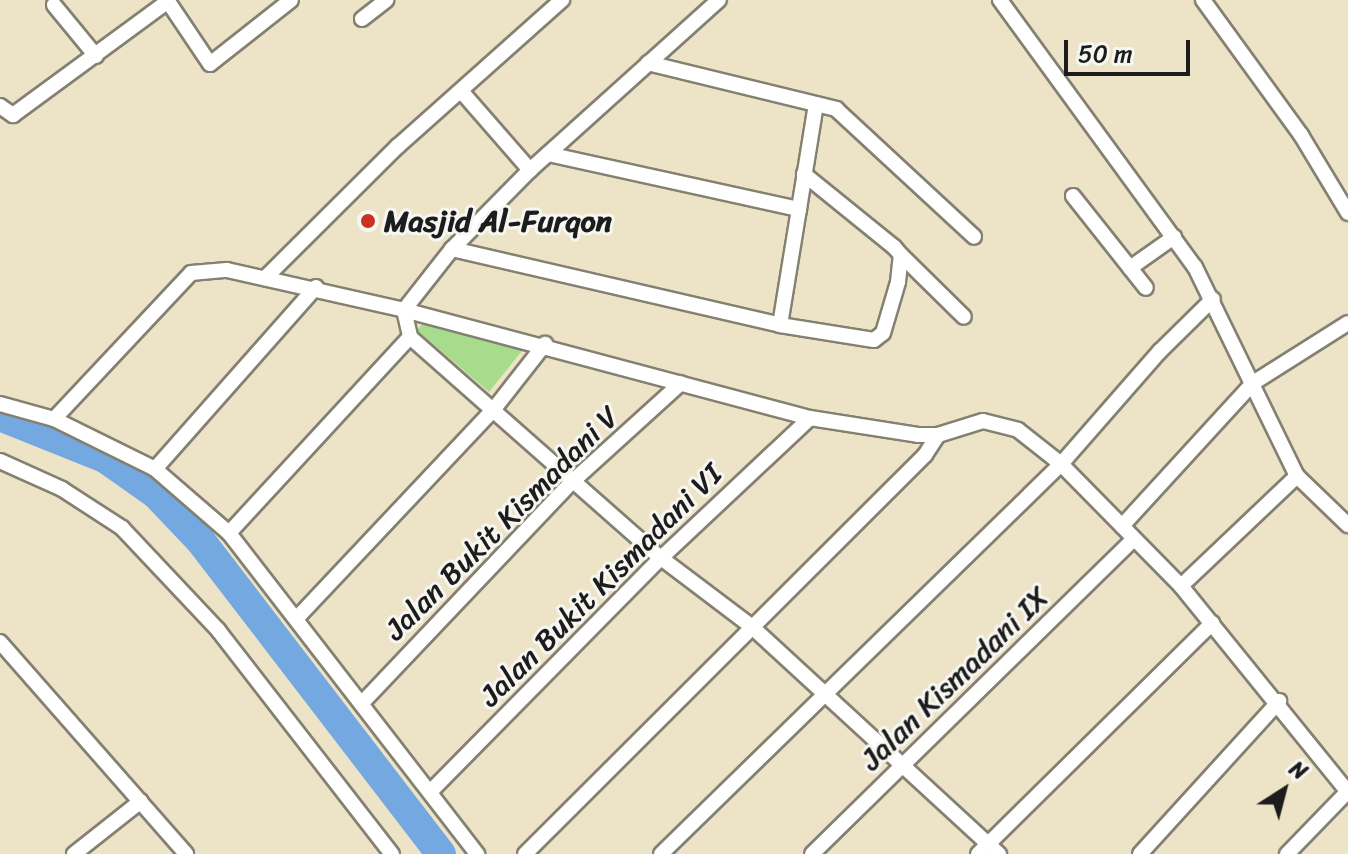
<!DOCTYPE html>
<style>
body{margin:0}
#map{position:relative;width:1348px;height:854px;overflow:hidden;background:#ede4c8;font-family:Sriracha,sans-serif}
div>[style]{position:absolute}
.green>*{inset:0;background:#a7dc8c}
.river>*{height:30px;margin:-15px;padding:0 15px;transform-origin:15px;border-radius:15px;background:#74a8e0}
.roads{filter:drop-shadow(2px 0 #848072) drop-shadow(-2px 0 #848072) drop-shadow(0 2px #848072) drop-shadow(0 -2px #848072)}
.street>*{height:14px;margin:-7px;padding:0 7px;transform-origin:7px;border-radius:7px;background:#fff}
.dots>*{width:22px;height:22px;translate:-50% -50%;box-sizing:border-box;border:4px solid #f6f6f2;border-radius:50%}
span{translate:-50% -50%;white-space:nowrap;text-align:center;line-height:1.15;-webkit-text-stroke:6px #f6f6f2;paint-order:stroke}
.poi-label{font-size:30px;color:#1c1c1c;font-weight:700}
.left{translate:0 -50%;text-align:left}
.street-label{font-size:30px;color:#1c1c1c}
.north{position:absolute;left:1244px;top:750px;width:80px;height:80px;-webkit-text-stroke:6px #f6f6f2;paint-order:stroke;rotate:36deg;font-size:22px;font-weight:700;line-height:32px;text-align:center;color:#1c1c1c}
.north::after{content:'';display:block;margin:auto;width:28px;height:36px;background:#1c1c1c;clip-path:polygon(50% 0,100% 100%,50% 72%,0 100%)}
.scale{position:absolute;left:1064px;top:40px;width:126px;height:36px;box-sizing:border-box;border:4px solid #1c1c1c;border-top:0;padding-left:10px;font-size:24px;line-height:28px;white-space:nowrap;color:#1c1c1c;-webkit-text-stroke:6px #f6f6f2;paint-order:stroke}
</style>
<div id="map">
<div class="green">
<i style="clip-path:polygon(426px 320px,529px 342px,489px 392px,417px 330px)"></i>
</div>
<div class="river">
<i style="left:0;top:416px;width:113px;rotate:21.8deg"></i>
<i style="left:105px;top:458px;width:62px;rotate:35.2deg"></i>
<i style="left:156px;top:494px;width:64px;rotate:46.3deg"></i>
<i style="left:200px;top:540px;width:396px;rotate:52.5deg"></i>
</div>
<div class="roads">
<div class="street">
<i style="left:167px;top:0;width:77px;rotate:56.1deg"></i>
<i style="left:210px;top:64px;width:103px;rotate:-38.3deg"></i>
<i style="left:1000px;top:0;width:331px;rotate:53.9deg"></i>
<i style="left:1195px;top:267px;width:233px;rotate:64deg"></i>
<i style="left:1297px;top:476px;width:71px;rotate:43.9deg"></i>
<i style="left:1203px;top:0;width:167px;rotate:54deg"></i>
<i style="left:1301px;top:135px;width:91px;rotate:58.9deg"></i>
<i style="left:54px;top:5px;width:66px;rotate:50.5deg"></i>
<i style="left:362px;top:19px;width:31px;rotate:-38deg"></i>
<i style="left:648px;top:63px;width:194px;rotate:13.7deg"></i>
<i style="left:836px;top:109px;width:188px;rotate:42.8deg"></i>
<i style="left:461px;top:91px;width:105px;rotate:48.9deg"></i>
<i style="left:0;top:106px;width:16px;rotate:35deg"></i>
<i style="left:13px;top:115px;width:192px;rotate:-36.3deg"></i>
<i style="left:548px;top:154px;width:257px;rotate:12.4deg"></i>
<i style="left:799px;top:209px;width:106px;rotate:-80.8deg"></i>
<i style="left:1073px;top:196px;width:117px;rotate:51.6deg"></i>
<i style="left:452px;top:249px;width:337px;rotate:13deg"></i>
<i style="left:780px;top:325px;width:118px;rotate:-80.7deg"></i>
<i style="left:901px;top:255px;width:88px;rotate:44.5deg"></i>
<i style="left:1130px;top:268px;width:54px;rotate:-35.2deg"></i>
<i style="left:265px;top:278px;width:187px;rotate:-44.8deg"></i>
<i style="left:398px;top:146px;width:220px;rotate:-41.7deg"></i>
<i style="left:404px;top:310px;width:420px;rotate:14.9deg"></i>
<i style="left:810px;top:418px;width:109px;rotate:8.9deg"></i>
<i style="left:918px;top:435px;width:20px"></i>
<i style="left:938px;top:435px;width:47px;rotate:-17.3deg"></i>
<i style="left:983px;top:421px;width:36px;rotate:14deg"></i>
<i style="left:1018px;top:430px;width:55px;rotate:38.3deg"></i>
<i style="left:1061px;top:464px;width:171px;rotate:45.5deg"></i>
<i style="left:1181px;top:586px;width:265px;rotate:51deg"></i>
<i style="left:404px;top:310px;width:28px;rotate:77deg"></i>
<i style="left:410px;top:337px;width:334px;rotate:41.4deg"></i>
<i style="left:661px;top:558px;width:113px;rotate:37.1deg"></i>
<i style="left:751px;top:626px;width:337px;rotate:42.6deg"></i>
<i style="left:780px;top:325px;width:95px;rotate:9.1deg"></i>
<i style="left:874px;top:340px;width:11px;rotate:-38deg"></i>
<i style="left:883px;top:333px;width:53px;rotate:-73.6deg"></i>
<i style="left:898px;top:282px;width:27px;rotate:-84deg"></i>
<i style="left:901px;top:255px;width:11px;rotate:-131deg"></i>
<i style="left:894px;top:247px;width:116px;rotate:-141deg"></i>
<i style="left:0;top:404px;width:56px;rotate:15.5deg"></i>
<i style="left:54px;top:419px;width:113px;rotate:26.3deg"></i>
<i style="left:155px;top:469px;width:98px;rotate:40.9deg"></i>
<i style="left:229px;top:533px;width:406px;rotate:52.3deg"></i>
<i style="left:54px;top:419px;width:200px;rotate:-46.8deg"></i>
<i style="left:191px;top:273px;width:36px;rotate:-5deg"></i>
<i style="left:227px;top:270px;width:181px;rotate:12.7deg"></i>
<i style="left:404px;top:310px;width:78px;rotate:-51.8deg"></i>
<i style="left:452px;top:249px;width:111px;rotate:-45.4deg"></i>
<i style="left:530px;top:170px;width:254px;rotate:-42deg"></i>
<i style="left:0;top:461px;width:68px;rotate:24.3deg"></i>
<i style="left:62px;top:489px;width:72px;rotate:33deg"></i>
<i style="left:122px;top:528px;width:140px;rotate:46.7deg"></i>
<i style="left:218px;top:630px;width:284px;rotate:52.2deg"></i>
<i style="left:155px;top:469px;width:243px;rotate:-48.5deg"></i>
<i style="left:1122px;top:526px;width:194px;rotate:-47.5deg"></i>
<i style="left:1253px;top:383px;width:112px;rotate:-32.3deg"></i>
<i style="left:229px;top:533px;width:267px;rotate:-47.3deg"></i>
<i style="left:1181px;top:586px;width:160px;rotate:-43.5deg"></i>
<i style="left:297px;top:618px;width:287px;rotate:-46.7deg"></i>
<i style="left:494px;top:409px;width:83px;rotate:-51.9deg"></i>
<i style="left:0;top:642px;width:282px;rotate:48.7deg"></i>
<i style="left:363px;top:702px;width:306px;rotate:-46.5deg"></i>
<i style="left:574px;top:480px;width:144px;rotate:-42.2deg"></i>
<i style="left:431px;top:791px;width:327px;rotate:-45.4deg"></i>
<i style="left:661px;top:558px;width:204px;rotate:-43.2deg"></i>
<i style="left:74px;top:854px;width:85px;rotate:-38.3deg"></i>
<i style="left:525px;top:854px;width:565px;rotate:-44.93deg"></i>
<i style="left:925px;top:455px;width:24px;rotate:-57deg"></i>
<i style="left:661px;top:854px;width:559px;rotate:-44.27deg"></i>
<i style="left:1061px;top:464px;width:150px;rotate:-48.8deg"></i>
<i style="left:1160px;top:351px;width:74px;rotate:-44.5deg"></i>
<i style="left:812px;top:854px;width:450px;rotate:-44.4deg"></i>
<i style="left:978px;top:854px;width:329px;rotate:-44.6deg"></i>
<i style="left:1140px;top:854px;width:207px;rotate:-47.7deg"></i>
<i style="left:1287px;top:854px;width:88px;rotate:-45.9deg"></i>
</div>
</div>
<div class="dots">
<i style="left:368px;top:221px;background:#c8321e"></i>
</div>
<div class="poi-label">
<span class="left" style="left:384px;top:221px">Masjid Al-Furqon</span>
</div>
<div class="street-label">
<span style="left:502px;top:523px;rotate:-45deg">Jalan Bukit Kismadani V</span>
<span style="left:601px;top:585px;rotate:-45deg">Jalan Bukit Kismadani VI</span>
<span style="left:955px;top:678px;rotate:-44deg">Jalan Kismadani IX</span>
</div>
<div class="north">N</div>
<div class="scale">50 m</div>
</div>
